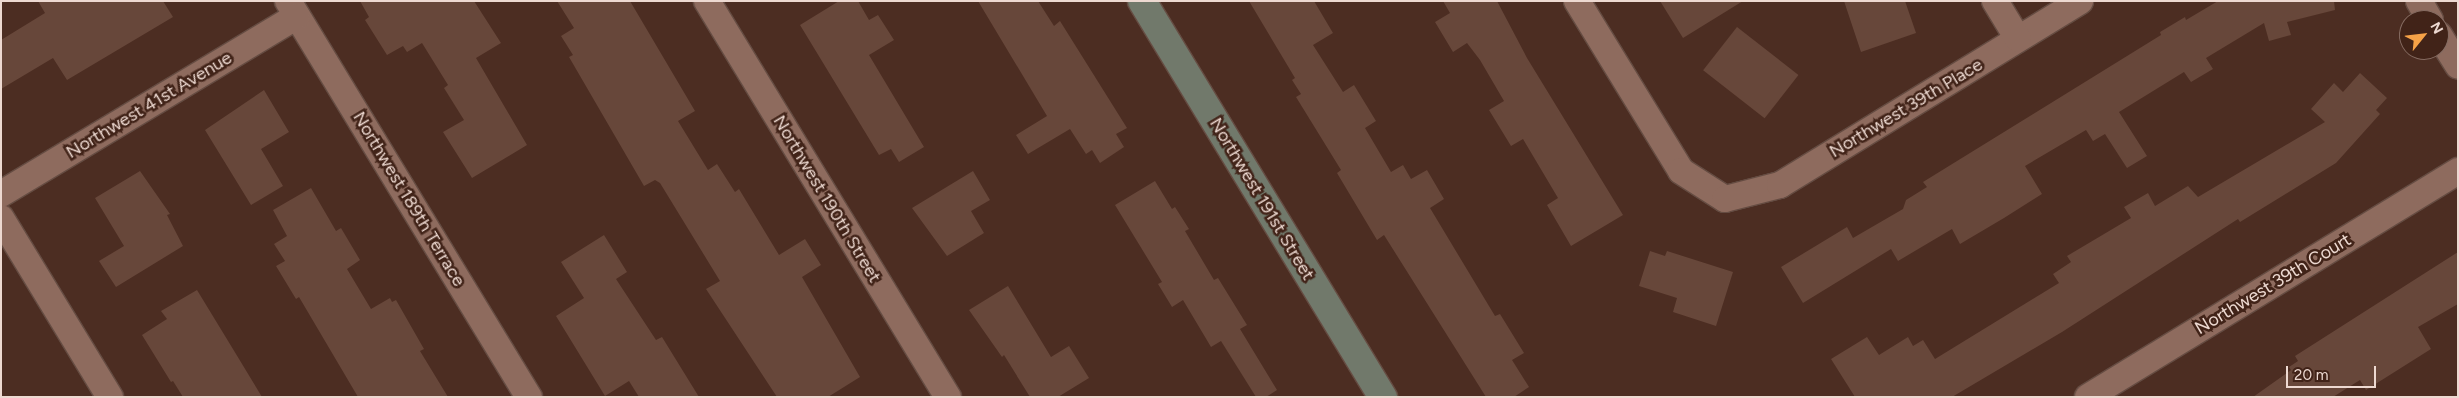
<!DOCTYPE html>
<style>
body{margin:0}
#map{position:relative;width:2459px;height:398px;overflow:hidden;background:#4c2d22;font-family:Figtree,sans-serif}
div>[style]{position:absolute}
.building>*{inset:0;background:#67473a;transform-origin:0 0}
.roads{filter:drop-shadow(1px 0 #654c42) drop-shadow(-1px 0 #654c42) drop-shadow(0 1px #654c42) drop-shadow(0 -1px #654c42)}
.street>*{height:26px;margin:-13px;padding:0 13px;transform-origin:13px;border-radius:13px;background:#8e6b5e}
.secondary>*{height:28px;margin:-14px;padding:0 14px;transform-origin:14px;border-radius:14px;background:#71796b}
span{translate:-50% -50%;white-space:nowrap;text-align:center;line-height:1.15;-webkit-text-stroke:5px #412318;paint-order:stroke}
.street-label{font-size:18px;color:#edd9d1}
.frame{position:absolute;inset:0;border:2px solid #edd9d1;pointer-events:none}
.north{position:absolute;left:2399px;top:10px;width:50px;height:50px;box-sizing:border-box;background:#412318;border:1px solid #866c62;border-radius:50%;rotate:61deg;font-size:14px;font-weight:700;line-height:20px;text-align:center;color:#edd9d1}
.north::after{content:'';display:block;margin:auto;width:18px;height:22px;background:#f6a247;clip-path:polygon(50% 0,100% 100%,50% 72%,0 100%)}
.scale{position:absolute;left:2286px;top:366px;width:90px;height:22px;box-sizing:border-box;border:2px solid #edd9d1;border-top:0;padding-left:6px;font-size:15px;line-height:18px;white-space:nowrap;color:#edd9d1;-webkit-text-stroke:4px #412318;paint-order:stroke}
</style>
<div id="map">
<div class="building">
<i style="clip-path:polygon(38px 1px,163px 1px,173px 17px,67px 80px,53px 58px,1px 89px,1px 40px,45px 13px)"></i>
<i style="clip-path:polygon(360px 1px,474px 1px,501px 43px,476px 58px,527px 145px,472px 178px,443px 132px,464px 120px,444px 88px,448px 85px,422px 43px,407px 52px,403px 46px,387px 55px,365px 20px,369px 17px)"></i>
<i style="clip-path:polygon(557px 1px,630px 1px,695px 111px,678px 121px,708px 170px,717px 164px,735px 192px,739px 189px,779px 255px,805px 239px,821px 265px,802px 277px,860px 377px,828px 397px,777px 397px,706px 289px,720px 281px,660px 183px,655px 180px,644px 186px,569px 57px,573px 55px,561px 36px,574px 28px)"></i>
<i style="clip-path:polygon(839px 1px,858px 1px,869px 20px,878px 15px,894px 40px,869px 55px,924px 147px,899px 162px,891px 149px,879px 155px,800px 25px)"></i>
<i style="clip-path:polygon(978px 1px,1038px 1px,1054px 26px,1060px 21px,1127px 128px,1116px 134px,1124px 147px,1100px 163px,1092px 150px,1086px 154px,1070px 129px,1028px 154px,1016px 135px,1047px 116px)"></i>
<i style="clip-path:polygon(1249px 1px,1314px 1px,1333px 33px,1313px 45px,1343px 92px,1354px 85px,1376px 121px,1365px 128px,1391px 172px,1403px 165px,1411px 179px,1427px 170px,1444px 199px,1430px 208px,1495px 316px,1500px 314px,1524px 353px,1512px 360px,1529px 387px,1514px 397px,1486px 397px,1384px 235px,1377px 240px,1337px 173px,1341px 170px,1296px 97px,1301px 94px,1292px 80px,1295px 78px)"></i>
<i style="clip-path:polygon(1443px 1px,1497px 1px,1527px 58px,1623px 215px,1571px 246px,1547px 205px,1558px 198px,1523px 139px,1511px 146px,1489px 110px,1504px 101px,1480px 60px,1467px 43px,1453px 52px,1435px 22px,1450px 13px)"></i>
<i style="clip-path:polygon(1660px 1px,1743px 1px,1683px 38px)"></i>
<i style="clip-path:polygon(1844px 1px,1905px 1px,1916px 33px,1861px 52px)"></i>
<i style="clip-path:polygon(2218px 1px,2334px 1px,2335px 10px,2287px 22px,2291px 35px,2269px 41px,2264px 23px,2206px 58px,2213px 69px,2191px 82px,2184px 72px,2119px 112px,2147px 156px,2127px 168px,2105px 134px,2093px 141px,2086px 130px,2025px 166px,2042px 194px,2004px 218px,1960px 244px,1952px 229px,1898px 261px,1891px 249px,1803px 303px,1781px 267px,1847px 227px,1853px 238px,1903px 209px,1906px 200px,1927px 187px,1923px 182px,2161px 35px,2160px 32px,2185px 17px,2186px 20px)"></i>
<i style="left:1737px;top:27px;width:78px;height:55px;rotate:38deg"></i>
<i style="clip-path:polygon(2360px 73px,2387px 98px,2376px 110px,2380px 114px,2336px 163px,2240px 222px,2238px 219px,2062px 332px,1952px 397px,1855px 397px,1831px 359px,1867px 337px,1879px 355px,1908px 337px,1913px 346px,1923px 340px,1935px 359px,2059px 283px,2053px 274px,2071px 262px,2067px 256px,2131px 218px,2124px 207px,2148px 193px,2155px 206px,2188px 186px,2198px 197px,2325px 122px,2311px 109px,2334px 83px,2343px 92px)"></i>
<i style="clip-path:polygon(264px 90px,289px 132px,261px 149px,283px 186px,251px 205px,205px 130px)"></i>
<i style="clip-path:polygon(140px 171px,170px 214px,167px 215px,183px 246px,116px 287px,99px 261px,124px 246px,95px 198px)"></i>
<i style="clip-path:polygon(973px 171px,990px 200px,971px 211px,984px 233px,947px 256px,912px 208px)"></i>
<i style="clip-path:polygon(1155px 181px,1172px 209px,1175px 207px,1189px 229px,1185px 231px,1214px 280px,1218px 278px,1247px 325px,1240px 329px,1277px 390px,1266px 397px,1256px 397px,1221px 341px,1211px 347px,1183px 300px,1172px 307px,1158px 284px,1162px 282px,1115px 205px)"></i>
<i style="clip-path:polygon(311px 188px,336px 231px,341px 228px,360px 260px,347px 269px,371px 309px,390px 298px,392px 302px,396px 300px,424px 349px,420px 351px,448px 397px,358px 397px,299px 297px,296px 299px,276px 266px,285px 261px,274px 244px,287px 236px,273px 210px)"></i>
<i style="clip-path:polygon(604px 235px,627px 272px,616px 279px,656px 340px,662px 337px,699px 397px,639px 397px,629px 381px,605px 396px,556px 316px,584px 298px,561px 262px)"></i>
<i style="clip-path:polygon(1650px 251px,1665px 256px,1667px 251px,1733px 272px,1716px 326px,1673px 312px,1677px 298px,1639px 286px)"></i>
<i style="clip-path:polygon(2458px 252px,2458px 304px,2418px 327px,2431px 349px,2366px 390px,2360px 380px,2333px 397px,2253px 397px,2291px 370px,2289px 367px,2298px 361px,2295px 356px)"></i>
<i style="clip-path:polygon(1008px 286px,1051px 357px,1069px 346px,1089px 378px,1058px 397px,1030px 397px,1004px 355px,1002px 357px,969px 310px)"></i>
<i style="clip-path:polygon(197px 290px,236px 354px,262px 397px,183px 397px,173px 381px,171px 382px,142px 335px,167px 319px,161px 311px)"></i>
</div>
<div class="roads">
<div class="street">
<i style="left:288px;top:1px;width:464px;rotate:58.7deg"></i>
<i style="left:707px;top:1px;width:464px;rotate:58.7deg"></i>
<i style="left:1577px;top:1px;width:199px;rotate:58.5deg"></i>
<i style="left:1681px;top:171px;width:52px;rotate:32.5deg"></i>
<i style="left:1725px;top:199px;width:57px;rotate:-14.3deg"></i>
<i style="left:1780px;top:185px;width:352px;rotate:-31.5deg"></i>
<i style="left:1995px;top:1px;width:44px;rotate:58.8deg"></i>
<i style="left:2419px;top:1px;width:22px;rotate:60deg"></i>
<i style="left:2439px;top:35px;width:36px;rotate:58deg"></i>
<i style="left:1px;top:194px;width:345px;rotate:-31deg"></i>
<i style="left:1px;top:218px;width:210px;rotate:58.7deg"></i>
<i style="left:2088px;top:397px;width:434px;rotate:-31.4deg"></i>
</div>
<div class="secondary">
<i style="left:1142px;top:1px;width:464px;rotate:58.7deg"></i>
</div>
</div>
<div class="street-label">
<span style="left:149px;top:105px;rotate:-31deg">Northwest 41st Avenue</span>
<span style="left:1906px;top:108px;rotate:-31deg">Northwest 39th Place</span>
<span style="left:409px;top:199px;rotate:59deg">Northwest 189th Terrace</span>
<span style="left:827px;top:199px;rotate:59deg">Northwest 190th Street</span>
<span style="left:1262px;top:199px;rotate:59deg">Northwest 191st Street</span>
<span style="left:2273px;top:284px;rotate:-31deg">Northwest 39th Court</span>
</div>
<div class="frame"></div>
<div class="north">N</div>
<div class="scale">20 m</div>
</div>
